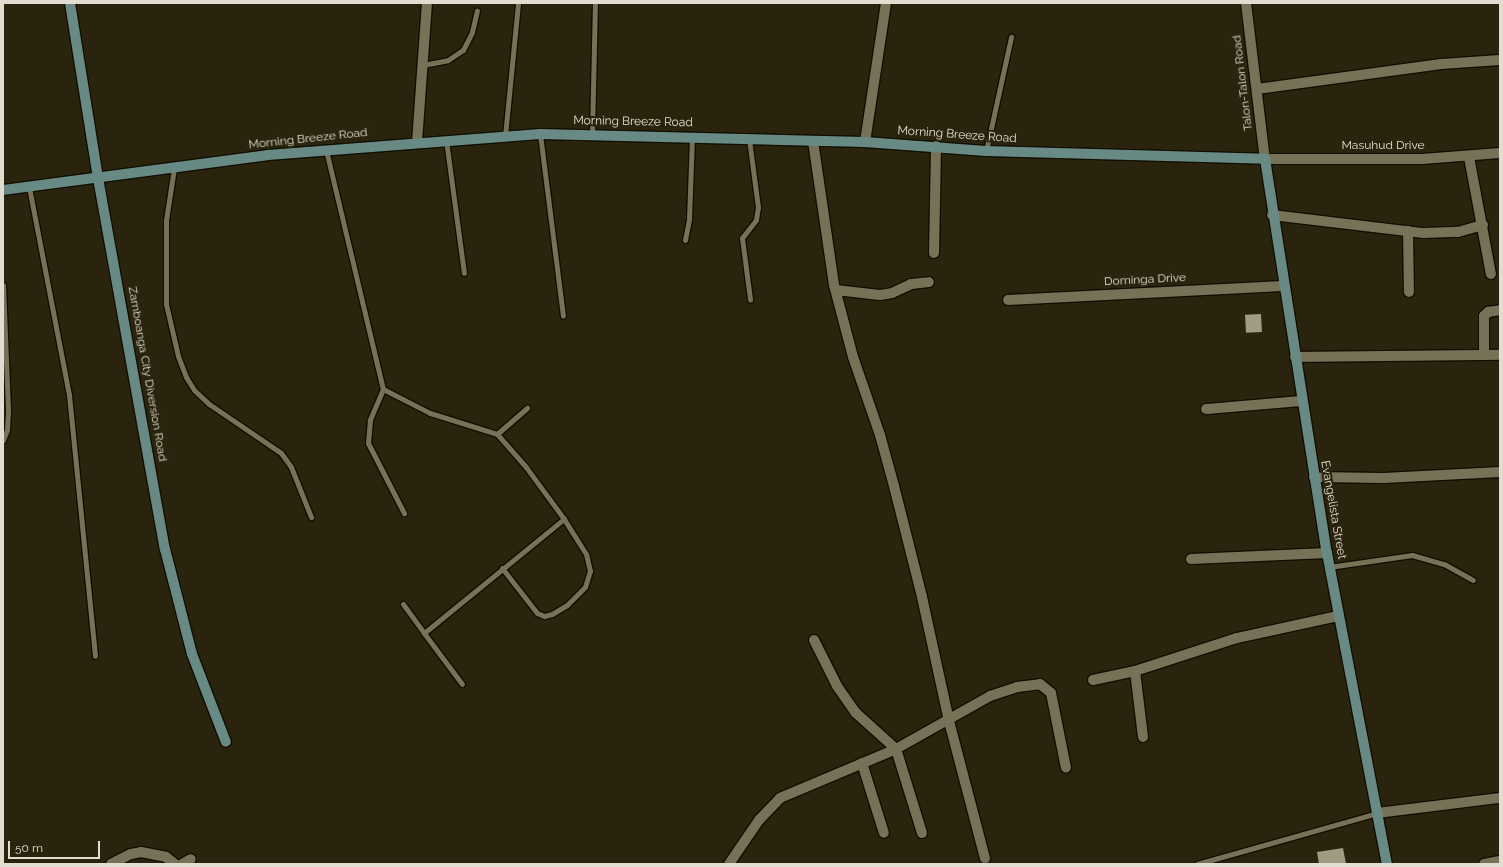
<!DOCTYPE html>
<style>
body{margin:0}
#map{position:relative;width:1503px;height:867px;overflow:hidden;background:#2a240e;font-family:Raleway,sans-serif}
div>[style]{position:absolute}
.building>*{inset:0;background:#a19b81;transform-origin:0 0}
.roads{filter:drop-shadow(1px 0 #120d00) drop-shadow(-1px 0 #120d00) drop-shadow(0 1px #120d00) drop-shadow(0 -1px #120d00)}
.service>*{height:5px;margin:-2.5px;padding:0 2.5px;transform-origin:2.5px;border-radius:2.5px;background:#777158}
.minor>*{height:10px;margin:-5px;padding:0 5px;transform-origin:5px;border-radius:5px;background:#777158}
.tertiary>*{height:10px;margin:-5px;padding:0 5px;transform-origin:5px;border-radius:5px;background:#777158}
.secondary>*{height:10px;margin:-5px;padding:0 5px;transform-origin:5px;border-radius:5px;background:#688a85}
span{translate:-50% -50%;white-space:nowrap;text-align:center;line-height:1.15;-webkit-text-stroke:4px #2a240e;paint-order:stroke}
.street-label{font-size:12px;color:#e1ddd0}
.frame{position:absolute;inset:0;border:4px solid #e1ddd0;pointer-events:none}
.scale{position:absolute;left:8px;top:841px;width:92px;height:18px;box-sizing:border-box;border:2px solid #e1ddd0;border-top:0;padding-left:5px;font-size:12px;line-height:14px;white-space:nowrap;color:#e1ddd0;-webkit-text-stroke:3px #2a240e;paint-order:stroke}
</style>
<div id="map">
<div class="building">
<i style="left:1261px;top:314px;width:18px;height:16px;rotate:87deg"></i>
<i style="clip-path:polygon(1343px 848px,1346px 864px,1319px 864px,1317px 852px)"></i>
</div>
<div class="roads">
<div class="service">
<i style="left:423px;top:65px;width:25px;rotate:-11deg"></i>
<i style="left:448px;top:60px;width:18px;rotate:-34deg"></i>
<i style="left:463px;top:50px;width:20px;rotate:-63deg"></i>
<i style="left:472px;top:32px;width:22px;rotate:-77deg"></i>
<i style="left:540px;top:134px;width:183px;rotate:82.8deg"></i>
<i style="left:592px;top:134px;width:131px;rotate:-88.7deg"></i>
<i style="left:505px;top:136px;width:134px;rotate:-84.4deg"></i>
<i style="left:749px;top:139px;width:69px;rotate:82.5deg"></i>
<i style="left:758px;top:207px;width:13px;rotate:99deg"></i>
<i style="left:756px;top:220px;width:23px;rotate:128deg"></i>
<i style="left:742px;top:238px;width:62px;rotate:82.5deg"></i>
<i style="left:446px;top:140px;width:134px;rotate:82.3deg"></i>
<i style="left:326px;top:150px;width:246px;rotate:76.6deg"></i>
<i style="left:383px;top:389px;width:34px;rotate:113deg"></i>
<i style="left:370px;top:420px;width:23px;rotate:95deg"></i>
<i style="left:368px;top:443px;width:79px;rotate:62.8deg"></i>
<i style="left:986px;top:151px;width:117px;rotate:-77.6deg"></i>
<i style="left:174px;top:168px;width:53px;rotate:98.7deg"></i>
<i style="left:166px;top:220px;width:84px;rotate:90deg"></i>
<i style="left:166px;top:304px;width:53px;rotate:77deg"></i>
<i style="left:178px;top:356px;width:22px;rotate:69deg"></i>
<i style="left:186px;top:377px;width:15px;rotate:58deg"></i>
<i style="left:194px;top:390px;width:21px;rotate:43deg"></i>
<i style="left:209px;top:404px;width:87px;rotate:34.2deg"></i>
<i style="left:281px;top:453px;width:17px;rotate:54deg"></i>
<i style="left:291px;top:467px;width:54px;rotate:68.2deg"></i>
<i style="left:29px;top:187px;width:212px;rotate:79.1deg"></i>
<i style="left:69px;top:395px;width:262px;rotate:84.3deg"></i>
<i style="left:685px;top:240px;width:21px;rotate:-79deg"></i>
<i style="left:689px;top:219px;width:83px;rotate:-87.9deg"></i>
<i style="left:3px;top:285px;width:126px;rotate:87.7deg"></i>
<i style="left:8px;top:411px;width:19px;rotate:93deg"></i>
<i style="left:7px;top:430px;width:11px;rotate:112deg"></i>
<i style="left:383px;top:389px;width:53px;rotate:27.1deg"></i>
<i style="left:430px;top:413px;width:70px;rotate:17.4deg"></i>
<i style="left:497px;top:434px;width:40px;rotate:-41deg"></i>
<i style="left:1329px;top:567px;width:84px;rotate:-8.2deg"></i>
<i style="left:1412px;top:555px;width:33px;rotate:16deg"></i>
<i style="left:1444px;top:564px;width:33px;rotate:29deg"></i>
<i style="left:502px;top:568px;width:57px;rotate:52.1deg"></i>
<i style="left:537px;top:613px;width:8px;rotate:23deg"></i>
<i style="left:544px;top:616px;width:8px;rotate:-14deg"></i>
<i style="left:552px;top:614px;width:17px;rotate:-31deg"></i>
<i style="left:567px;top:605px;width:25px;rotate:-45deg"></i>
<i style="left:585px;top:587px;width:17px;rotate:-73deg"></i>
<i style="left:590px;top:571px;width:17px;rotate:-103deg"></i>
<i style="left:586px;top:554px;width:41px;rotate:-122.2deg"></i>
<i style="left:403px;top:604px;width:36px;rotate:54deg"></i>
<i style="left:462px;top:684px;width:64px;rotate:-126.7deg"></i>
<i style="left:424px;top:633px;width:181px;rotate:-39.2deg"></i>
<i style="left:564px;top:519px;width:64px;rotate:-126.2deg"></i>
<i style="left:526px;top:467px;width:44px;rotate:-131.3deg"></i>
<i style="left:1197px;top:864px;width:187px;rotate:-15.8deg"></i>
</div>
<div class="minor">
<i style="left:1257px;top:89px;width:186px;rotate:-7.7deg"></i>
<i style="left:1441px;top:64px;width:59px;rotate:-3.9deg"></i>
<i style="left:813px;top:141px;width:146px;rotate:81.7deg"></i>
<i style="left:834px;top:285px;width:74px;rotate:75.2deg"></i>
<i style="left:853px;top:357px;width:83px;rotate:70.9deg"></i>
<i style="left:880px;top:435px;width:53px;rotate:74.6deg"></i>
<i style="left:894px;top:486px;width:114px;rotate:75.8deg"></i>
<i style="left:922px;top:597px;width:127px;rotate:77.7deg"></i>
<i style="left:949px;top:721px;width:142px;rotate:75.3deg"></i>
<i style="left:417px;top:142px;width:139px;rotate:-85.9deg"></i>
<i style="left:865px;top:142px;width:141px;rotate:-81.4deg"></i>
<i style="left:1469px;top:157px;width:119px;rotate:79.4deg"></i>
<i style="left:1265px;top:159px;width:157px"></i>
<i style="left:1422px;top:159px;width:78px;rotate:-4.4deg"></i>
<i style="left:1272px;top:215px;width:153px;rotate:6.8deg"></i>
<i style="left:1424px;top:233px;width:34px;rotate:-2deg"></i>
<i style="left:1458px;top:232px;width:26px;rotate:-16deg"></i>
<i style="left:1408px;top:231px;width:61px;rotate:89.1deg"></i>
<i style="left:934px;top:253px;width:107px;rotate:-88.9deg"></i>
<i style="left:836px;top:290px;width:44px;rotate:6.5deg"></i>
<i style="left:880px;top:295px;width:12px;rotate:-9deg"></i>
<i style="left:892px;top:293px;width:21px;rotate:-25deg"></i>
<i style="left:911px;top:284px;width:18px;rotate:-6deg"></i>
<i style="left:1008px;top:300px;width:275px;rotate:-2.9deg"></i>
<i style="left:1484px;top:355px;width:39px;rotate:-90deg"></i>
<i style="left:1484px;top:316px;width:6px;rotate:-45deg"></i>
<i style="left:1488px;top:312px;width:12px;rotate:-9deg"></i>
<i style="left:1295px;top:357px;width:205px;rotate:-0.6deg"></i>
<i style="left:1206px;top:409px;width:96px;rotate:-4.8deg"></i>
<i style="left:1314px;top:477px;width:70px;rotate:0.8deg"></i>
<i style="left:1384px;top:478px;width:116px;rotate:-3deg"></i>
<i style="left:1191px;top:559px;width:136px;rotate:-2.5deg"></i>
<i style="left:814px;top:640px;width:51px;rotate:63.4deg"></i>
<i style="left:837px;top:686px;width:33px;rotate:55deg"></i>
<i style="left:856px;top:713px;width:54px;rotate:42deg"></i>
<i style="left:896px;top:749px;width:88px;rotate:72.8deg"></i>
<i style="left:1093px;top:680px;width:43px;rotate:-12.1deg"></i>
<i style="left:1143px;top:737px;width:66px;rotate:-96.9deg"></i>
<i style="left:1135px;top:671px;width:107px;rotate:-17.9deg"></i>
<i style="left:1237px;top:638px;width:103px;rotate:-12.3deg"></i>
<i style="left:862px;top:763px;width:73px;rotate:72.6deg"></i>
<i style="left:1377px;top:813px;width:124px;rotate:-7deg"></i>
<i style="left:111px;top:864px;width:22px;rotate:-27deg"></i>
<i style="left:131px;top:854px;width:10px;rotate:-11deg"></i>
<i style="left:141px;top:852px;width:25px;rotate:11deg"></i>
<i style="left:166px;top:857px;width:11px;rotate:38deg"></i>
<i style="left:182px;top:864px;width:10px;rotate:-29deg"></i>
<i style="left:729px;top:864px;width:53px;rotate:-55.7deg"></i>
<i style="left:759px;top:820px;width:30px;rotate:-46deg"></i>
<i style="left:780px;top:798px;width:126px;rotate:-22.9deg"></i>
<i style="left:896px;top:749px;width:108px;rotate:-29.4deg"></i>
<i style="left:990px;top:696px;width:28px;rotate:-18deg"></i>
<i style="left:1017px;top:687px;width:23px;rotate:-7deg"></i>
<i style="left:1040px;top:684px;width:14px;rotate:39deg"></i>
<i style="left:1051px;top:693px;width:76px;rotate:78.7deg"></i>
<i style="left:1484px;top:864px;width:16px;rotate:-11deg"></i>
</div>
<div class="tertiary">
<i style="left:1246px;top:3px;width:157px;rotate:83.1deg"></i>
</div>
<div class="secondary">
<i style="left:70px;top:3px;width:177px;rotate:80.9deg"></i>
<i style="left:98px;top:178px;width:377px;rotate:79.8deg"></i>
<i style="left:165px;top:549px;width:108px;rotate:75.6deg"></i>
<i style="left:192px;top:654px;width:94px;rotate:68.9deg"></i>
<i style="left:3px;top:190px;width:267px;rotate:-7.5deg"></i>
<i style="left:268px;top:155px;width:273px;rotate:-4.4deg"></i>
<i style="left:540px;top:134px;width:325px;rotate:1.4deg"></i>
<i style="left:865px;top:142px;width:121px;rotate:4.3deg"></i>
<i style="left:986px;top:151px;width:279px;rotate:1.6deg"></i>
<i style="left:1265px;top:159px;width:399px;rotate:81.1deg"></i>
<i style="left:1327px;top:553px;width:317px;rotate:79.1deg"></i>
</div>
</div>
<div class="street-label">
<span style="left:1243px;top:83px;rotate:-97deg">Talon-Talon Road</span>
<span style="left:633px;top:122px;rotate:1deg">Morning Breeze Road</span>
<span style="left:957px;top:135px;rotate:4deg">Morning Breeze Road</span>
<span style="left:308px;top:139px;rotate:-6deg">Morning Breeze Road</span>
<span style="left:1383px;top:146px">Masuhud Drive</span>
<span style="left:1145px;top:280px;rotate:-3deg">Dominga Drive</span>
<span style="left:147px;top:374px;rotate:80deg">Zamboanga City Diversion Road</span>
<span style="left:1333px;top:510px;rotate:80deg">Evangelista Street</span>
</div>
<div class="frame"></div>
<div class="scale">50 m</div>
</div>
